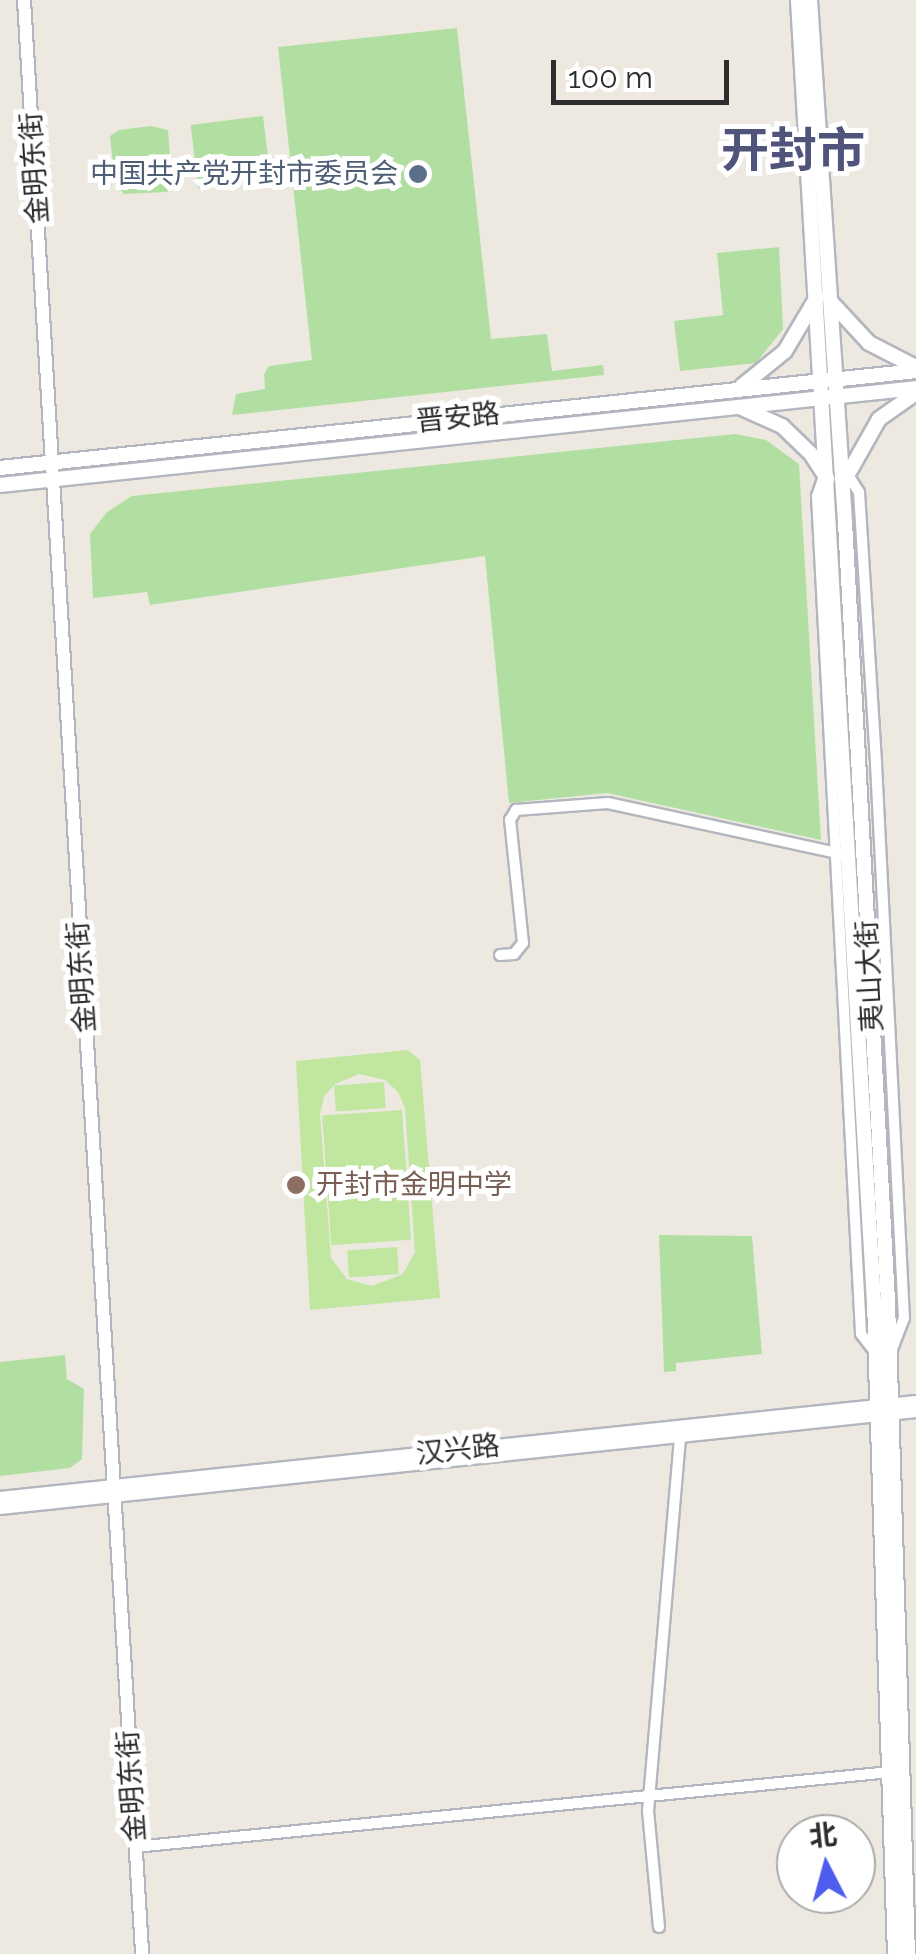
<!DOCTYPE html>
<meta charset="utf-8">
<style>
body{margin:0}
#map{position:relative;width:916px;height:1954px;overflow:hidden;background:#ede9e1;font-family:Raleway,"Noto Sans SC",sans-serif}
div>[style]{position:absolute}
.green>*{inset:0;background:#b1dfa2;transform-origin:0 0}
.pitch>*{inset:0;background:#c1e69f;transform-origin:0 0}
.roads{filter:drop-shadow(2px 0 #b4b6bf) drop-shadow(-2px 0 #b4b6bf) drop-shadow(0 2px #b4b6bf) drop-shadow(0 -2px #b4b6bf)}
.minor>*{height:10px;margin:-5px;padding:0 5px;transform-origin:5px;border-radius:5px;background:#fff}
.tertiary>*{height:12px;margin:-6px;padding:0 6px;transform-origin:6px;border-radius:6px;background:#fff}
.secondary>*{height:14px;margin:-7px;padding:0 7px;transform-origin:7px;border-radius:7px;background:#fff}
.dots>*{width:28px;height:28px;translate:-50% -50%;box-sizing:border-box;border:5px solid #fff;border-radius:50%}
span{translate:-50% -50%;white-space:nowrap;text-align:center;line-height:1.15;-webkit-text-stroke:10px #fff;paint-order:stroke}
.street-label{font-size:28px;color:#2d2d2d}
.service-label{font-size:28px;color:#4e5e75}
.right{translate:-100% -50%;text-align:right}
.education-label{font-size:28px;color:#785e54}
.left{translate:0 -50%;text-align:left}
.town-label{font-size:48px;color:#50547b;font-weight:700}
.north{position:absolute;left:776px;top:1814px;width:100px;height:100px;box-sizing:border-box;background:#fff;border:2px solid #ababab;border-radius:50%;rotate:354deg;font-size:28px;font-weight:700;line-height:40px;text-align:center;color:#2d2d2d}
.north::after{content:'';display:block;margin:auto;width:35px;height:45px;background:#4e5ded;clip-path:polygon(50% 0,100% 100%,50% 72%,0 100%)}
.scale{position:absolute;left:551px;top:60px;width:178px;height:45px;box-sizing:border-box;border:5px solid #2d2d2d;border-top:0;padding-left:12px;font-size:30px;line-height:35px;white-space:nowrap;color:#2d2d2d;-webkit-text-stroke:8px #fff;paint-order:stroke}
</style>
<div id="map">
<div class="green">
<i style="clip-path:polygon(457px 28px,491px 339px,547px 334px,552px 371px,603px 365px,604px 375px,232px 415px,236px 394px,265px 389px,264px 374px,269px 366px,312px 360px,278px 47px)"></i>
<i style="left:263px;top:116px;width:64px;height:73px;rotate:83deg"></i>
<i style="clip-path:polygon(151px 126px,168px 130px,172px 185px,167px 192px,124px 194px,115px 183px,110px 136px,119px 130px)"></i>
<i style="clip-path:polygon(779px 247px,783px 329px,756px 363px,680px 371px,674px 321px,723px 315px,717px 253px)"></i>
<i style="clip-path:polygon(735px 434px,766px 440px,799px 464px,821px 840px,607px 793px,509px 803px,485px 556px,150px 605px,147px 592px,93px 598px,90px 534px,107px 512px,132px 496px)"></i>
<i style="clip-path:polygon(659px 1235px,752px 1236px,762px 1354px,676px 1363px,676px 1371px,664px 1372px)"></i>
<i style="clip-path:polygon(65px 1355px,67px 1379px,84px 1389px,82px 1459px,70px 1468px,0 1476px,0 1362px)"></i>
</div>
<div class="pitch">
<i style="clip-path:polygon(evenodd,408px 1050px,420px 1060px,440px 1298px,310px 1310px,296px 1061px,408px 1050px,359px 1074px,385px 1080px,398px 1092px,405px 1108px,415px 1252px,403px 1274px,372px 1286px,347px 1279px,331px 1258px,320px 1114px,324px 1097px,335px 1084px,359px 1074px)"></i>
<i style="left:384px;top:1082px;width:26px;height:50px;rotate:86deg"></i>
<i style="left:402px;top:1110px;width:130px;height:80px;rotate:86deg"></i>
<i style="left:397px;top:1247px;width:27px;height:50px;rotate:86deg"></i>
</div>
<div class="roads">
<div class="minor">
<i style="left:845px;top:470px;width:26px;rotate:58deg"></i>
<i style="left:859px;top:492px;width:273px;rotate:86.4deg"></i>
<i style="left:876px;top:764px;width:555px;rotate:87.11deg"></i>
<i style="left:904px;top:1318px;width:34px;rotate:111deg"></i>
<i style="left:824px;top:476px;width:21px;rotate:109deg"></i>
<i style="left:817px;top:496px;width:839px;rotate:86.99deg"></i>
<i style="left:861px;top:1334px;width:23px;rotate:52deg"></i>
<i style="left:500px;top:955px;width:14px;rotate:-4deg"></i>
<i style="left:514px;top:954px;width:14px;rotate:-51deg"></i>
<i style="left:523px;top:943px;width:124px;rotate:-96deg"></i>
<i style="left:510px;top:820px;width:12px;rotate:-59deg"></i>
<i style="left:516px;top:810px;width:92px;rotate:-4.4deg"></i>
<i style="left:608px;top:803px;width:235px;rotate:12.3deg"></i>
<i style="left:135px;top:1847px;width:759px;rotate:-5.67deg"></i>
<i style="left:659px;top:1927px;width:117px;rotate:-95.4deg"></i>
<i style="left:648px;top:1811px;width:377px;rotate:-85.1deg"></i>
</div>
<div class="tertiary">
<i style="left:24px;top:0;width:1958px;rotate:86.54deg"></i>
<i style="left:0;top:1498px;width:921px;rotate:-5.98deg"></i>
<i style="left:0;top:1508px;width:921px;rotate:-6.04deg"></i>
</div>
<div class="secondary">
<i style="left:798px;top:0;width:1303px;rotate:86.66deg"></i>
<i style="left:874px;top:1301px;width:653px;rotate:88.16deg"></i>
<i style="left:810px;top:0;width:523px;rotate:86.16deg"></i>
<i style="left:845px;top:522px;width:780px;rotate:86.84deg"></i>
<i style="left:888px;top:1301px;width:653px;rotate:88.25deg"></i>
<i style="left:831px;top:302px;width:56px;rotate:47.2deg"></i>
<i style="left:869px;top:343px;width:53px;rotate:27.1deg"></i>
<i style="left:742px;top:386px;width:55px;rotate:-39.1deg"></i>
<i style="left:785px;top:351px;width:63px;rotate:-59.3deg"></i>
<i style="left:742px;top:408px;width:44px;rotate:24.2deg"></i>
<i style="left:782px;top:426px;width:40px;rotate:44deg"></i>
<i style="left:811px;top:454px;width:30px;rotate:57deg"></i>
<i style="left:0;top:468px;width:921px;rotate:-6.04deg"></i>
<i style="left:843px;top:483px;width:73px;rotate:-60.6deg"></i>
<i style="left:879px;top:419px;width:45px;rotate:-35.1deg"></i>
<i style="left:0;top:485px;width:921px;rotate:-6.04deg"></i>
</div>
</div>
<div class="dots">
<i style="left:418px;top:174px;background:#5c6f8a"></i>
<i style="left:296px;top:1185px;background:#8d6e63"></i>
</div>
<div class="street-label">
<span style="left:35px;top:168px;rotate:-94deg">金明东街</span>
<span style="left:458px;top:418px;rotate:-6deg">晋安路</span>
<span style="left:870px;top:976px;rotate:-93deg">夷山大街</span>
<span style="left:82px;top:977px;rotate:-94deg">金明东街</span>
<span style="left:458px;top:1450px;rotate:-6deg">汉兴路</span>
<span style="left:132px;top:1786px;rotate:-94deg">金明东街</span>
</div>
<div class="service-label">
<span class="right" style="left:398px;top:174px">中国共产党开封市委员会</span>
</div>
<div class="education-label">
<span class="left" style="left:316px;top:1185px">开封市金明中学</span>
</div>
<div class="town-label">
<span style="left:793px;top:151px">开封市</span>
</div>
<div class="north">北</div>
<div class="scale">100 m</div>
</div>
